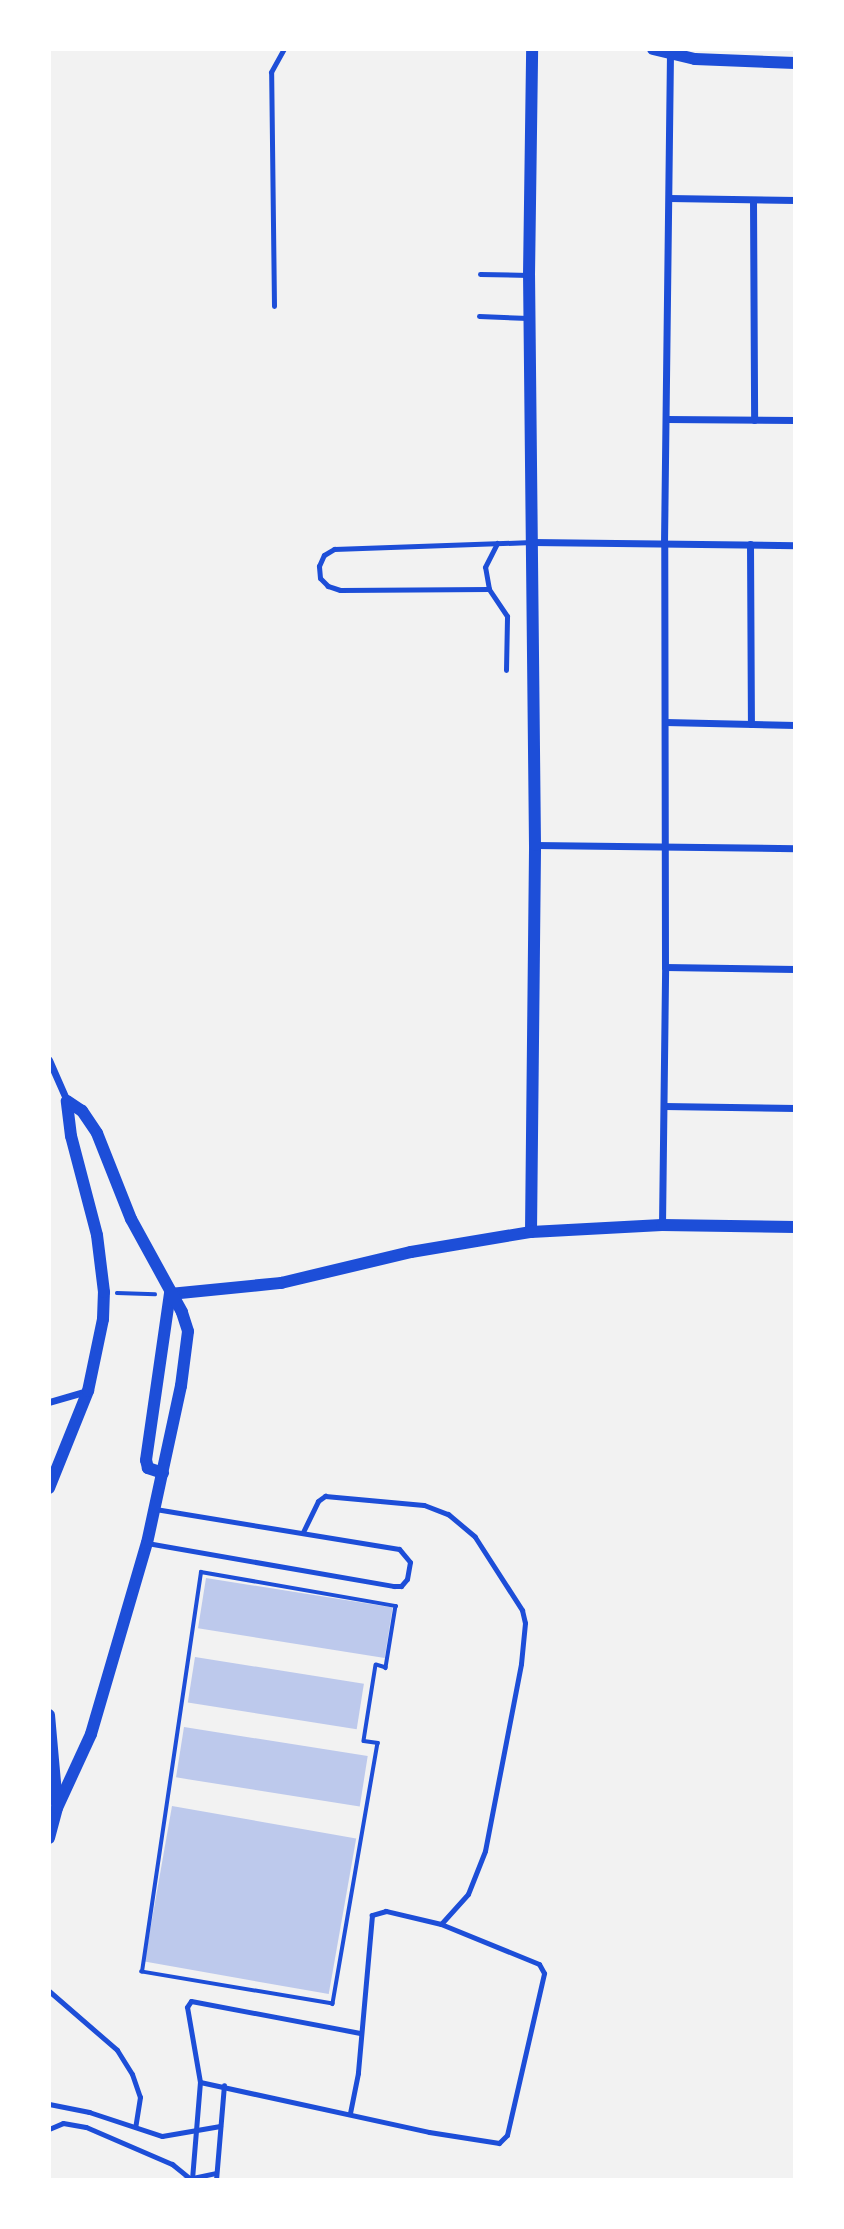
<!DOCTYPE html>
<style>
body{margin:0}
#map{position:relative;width:844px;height:2229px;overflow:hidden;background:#f2f2f2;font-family:"PT Sans",sans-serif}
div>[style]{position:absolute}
.building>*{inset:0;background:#bdc9ec;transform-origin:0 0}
.path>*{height:3.5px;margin:-1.75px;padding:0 1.75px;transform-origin:1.75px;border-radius:1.75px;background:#1d4ed8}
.service>*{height:5px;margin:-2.5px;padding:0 2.5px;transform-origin:2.5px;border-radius:2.5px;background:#1d4ed8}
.minor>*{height:7px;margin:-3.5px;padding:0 3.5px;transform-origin:3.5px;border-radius:3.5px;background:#1d4ed8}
.tertiary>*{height:12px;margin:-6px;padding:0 6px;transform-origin:6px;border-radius:6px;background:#1d4ed8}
span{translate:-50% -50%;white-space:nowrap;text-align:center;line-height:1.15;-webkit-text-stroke:6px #fff;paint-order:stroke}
.frame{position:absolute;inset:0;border:51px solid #fff;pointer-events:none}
</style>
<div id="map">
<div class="building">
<i style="left:206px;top:1578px;width:189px;height:51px;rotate:9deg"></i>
<i style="left:195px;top:1657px;width:171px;height:46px;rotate:9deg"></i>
<i style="left:184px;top:1727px;width:186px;height:51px;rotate:9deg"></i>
<i style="left:172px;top:1806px;width:187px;height:158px;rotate:10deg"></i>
</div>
<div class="path">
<i style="left:117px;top:1293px;width:38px;rotate:2deg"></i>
<i style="left:201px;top:1572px;width:198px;rotate:9.9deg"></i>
<i style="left:396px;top:1606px;width:63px;rotate:99.2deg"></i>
<i style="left:386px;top:1668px;width:10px;rotate:-163deg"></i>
<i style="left:376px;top:1665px;width:77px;rotate:99deg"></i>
<i style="left:364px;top:1741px;width:14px;rotate:8deg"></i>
<i style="left:378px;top:1743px;width:265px;rotate:99.8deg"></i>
<i style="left:333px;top:2004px;width:194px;rotate:-170.5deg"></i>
<i style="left:142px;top:1972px;width:404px;rotate:-81.6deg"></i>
</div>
<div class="service">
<i style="left:480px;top:274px;width:49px;rotate:1.2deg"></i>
<i style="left:274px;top:306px;width:234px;rotate:-90.7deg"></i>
<i style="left:271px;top:72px;width:26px;rotate:-61deg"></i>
<i style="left:479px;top:316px;width:49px;rotate:2.3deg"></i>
<i style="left:489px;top:589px;width:22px;rotate:-100deg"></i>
<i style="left:485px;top:567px;width:27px;rotate:-63deg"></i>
<i style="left:506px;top:670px;width:54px;rotate:-88.9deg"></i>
<i style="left:507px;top:616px;width:32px;rotate:-124deg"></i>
<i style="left:489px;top:589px;width:149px;rotate:179.6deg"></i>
<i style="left:340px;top:590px;width:13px;rotate:-162deg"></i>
<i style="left:328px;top:586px;width:11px;rotate:-135deg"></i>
<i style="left:320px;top:578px;width:12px;rotate:-95deg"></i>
<i style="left:319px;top:566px;width:12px;rotate:-66deg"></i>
<i style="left:324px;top:555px;width:12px;rotate:-31deg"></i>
<i style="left:334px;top:549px;width:198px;rotate:-2deg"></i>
<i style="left:303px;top:1532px;width:34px;rotate:-64deg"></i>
<i style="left:318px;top:1501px;width:9px;rotate:-36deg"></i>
<i style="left:325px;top:1496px;width:99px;rotate:5.2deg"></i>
<i style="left:424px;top:1505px;width:26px;rotate:21deg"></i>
<i style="left:448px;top:1514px;width:35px;rotate:40deg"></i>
<i style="left:475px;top:1537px;width:87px;rotate:57.2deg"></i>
<i style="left:522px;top:1610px;width:13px;rotate:77deg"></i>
<i style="left:525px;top:1623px;width:41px;rotate:95.6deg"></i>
<i style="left:521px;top:1664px;width:190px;rotate:100.9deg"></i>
<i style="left:485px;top:1851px;width:46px;rotate:111.6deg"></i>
<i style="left:468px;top:1894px;width:40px;rotate:132deg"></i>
<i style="left:147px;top:1543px;width:251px;rotate:9.9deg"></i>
<i style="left:394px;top:1586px;width:7px"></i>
<i style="left:401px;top:1586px;width:9px;rotate:-49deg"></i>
<i style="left:407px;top:1579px;width:17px;rotate:-80deg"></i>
<i style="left:410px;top:1562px;width:17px;rotate:-130deg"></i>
<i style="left:399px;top:1549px;width:247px;rotate:-170.7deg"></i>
<i style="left:49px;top:1991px;width:90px;rotate:40.9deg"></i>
<i style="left:117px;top:2050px;width:28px;rotate:58deg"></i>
<i style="left:132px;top:2074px;width:24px;rotate:71deg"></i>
<i style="left:140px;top:2097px;width:30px;rotate:99deg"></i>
<i style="left:200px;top:2082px;width:234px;rotate:12.3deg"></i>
<i style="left:429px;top:2132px;width:71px;rotate:8.9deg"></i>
<i style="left:499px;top:2143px;width:11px;rotate:-45deg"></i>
<i style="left:507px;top:2135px;width:166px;rotate:-77.1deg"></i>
<i style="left:544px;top:1973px;width:10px;rotate:-119deg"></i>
<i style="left:539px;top:1964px;width:106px;rotate:-157.8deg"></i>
<i style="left:441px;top:1924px;width:57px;rotate:-166.7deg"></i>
<i style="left:386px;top:1911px;width:15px;rotate:164deg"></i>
<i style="left:372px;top:1915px;width:159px;rotate:95.1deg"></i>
<i style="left:358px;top:2073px;width:41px;rotate:101.3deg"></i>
<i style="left:49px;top:2104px;width:41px;rotate:11.3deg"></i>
<i style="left:89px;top:2112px;width:77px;rotate:18.2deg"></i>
<i style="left:162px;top:2136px;width:59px;rotate:-9.8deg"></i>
<i style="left:49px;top:2129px;width:15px;rotate:-23deg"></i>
<i style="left:63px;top:2123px;width:23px;rotate:10deg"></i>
<i style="left:86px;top:2127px;width:94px;rotate:23.3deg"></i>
<i style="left:172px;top:2164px;width:26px;rotate:39deg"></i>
<i style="left:192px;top:2179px;width:97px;rotate:-85.3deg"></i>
<i style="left:200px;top:2082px;width:76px;rotate:-99.8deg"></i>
<i style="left:187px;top:2007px;width:7px;rotate:-56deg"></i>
<i style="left:191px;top:2001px;width:172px;rotate:10.7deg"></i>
<i style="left:183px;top:2180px;width:33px;rotate:-12deg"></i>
<i style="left:216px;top:2180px;width:95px;rotate:-85.2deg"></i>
</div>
<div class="minor">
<i style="left:669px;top:198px;width:126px;rotate:0.9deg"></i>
<i style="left:753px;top:200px;width:220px;rotate:89.7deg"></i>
<i style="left:666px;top:419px;width:129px;rotate:0.4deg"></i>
<i style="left:532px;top:542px;width:263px;rotate:0.7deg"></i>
<i style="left:750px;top:544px;width:180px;rotate:89.7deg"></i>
<i style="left:665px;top:722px;width:130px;rotate:1.3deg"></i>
<i style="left:535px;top:845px;width:260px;rotate:0.7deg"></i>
<i style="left:665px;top:967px;width:130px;rotate:0.9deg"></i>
<i style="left:49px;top:1060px;width:45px;rotate:66.3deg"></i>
<i style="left:664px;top:1106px;width:131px;rotate:0.9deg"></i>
<i style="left:662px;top:1225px;width:258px;rotate:-89.3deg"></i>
<i style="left:665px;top:967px;width:423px;rotate:-90.1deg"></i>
<i style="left:664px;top:544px;width:489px;rotate:-89.3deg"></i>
<i style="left:49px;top:1402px;width:40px;rotate:-16deg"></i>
</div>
<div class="tertiary">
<i style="left:653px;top:49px;width:43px;rotate:13.4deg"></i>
<i style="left:695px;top:59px;width:100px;rotate:2.3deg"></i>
<i style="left:531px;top:1232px;width:387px;rotate:-89.4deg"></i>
<i style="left:535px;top:845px;width:570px;rotate:-90.6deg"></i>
<i style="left:529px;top:275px;width:226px;rotate:-89.2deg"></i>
<i style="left:163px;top:1473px;width:16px;rotate:-162deg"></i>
<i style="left:148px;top:1468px;width:8px;rotate:-104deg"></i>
<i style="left:146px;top:1460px;width:168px;rotate:-81.8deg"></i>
<i style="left:170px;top:1294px;width:112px;rotate:-5.7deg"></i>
<i style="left:281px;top:1283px;width:134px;rotate:-13.4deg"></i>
<i style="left:411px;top:1252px;width:122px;rotate:-9.5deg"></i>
<i style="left:531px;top:1232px;width:131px;rotate:-3.1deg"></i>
<i style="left:662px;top:1225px;width:133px;rotate:0.9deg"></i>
<i style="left:49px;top:1488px;width:105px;rotate:-68.1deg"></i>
<i style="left:88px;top:1391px;width:74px;rotate:-78.2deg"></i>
<i style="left:103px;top:1319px;width:27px;rotate:-88deg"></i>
<i style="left:104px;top:1292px;width:57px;rotate:-97deg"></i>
<i style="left:97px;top:1235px;width:102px;rotate:-104.7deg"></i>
<i style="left:71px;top:1136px;width:35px;rotate:-97deg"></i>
<i style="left:49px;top:1715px;width:89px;rotate:84.9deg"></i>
<i style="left:49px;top:1838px;width:31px;rotate:-75deg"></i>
<i style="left:57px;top:1808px;width:81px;rotate:-65.3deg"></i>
<i style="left:91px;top:1734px;width:199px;rotate:-73.7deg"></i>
<i style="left:147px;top:1543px;width:161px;rotate:-77.8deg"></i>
<i style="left:181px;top:1386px;width:55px;rotate:-82.7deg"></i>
<i style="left:188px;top:1331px;width:20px;rotate:-108deg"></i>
<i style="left:182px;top:1312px;width:106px;rotate:-118.7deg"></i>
<i style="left:131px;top:1219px;width:92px;rotate:-111.6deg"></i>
<i style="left:97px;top:1133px;width:27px;rotate:-124deg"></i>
<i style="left:82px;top:1111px;width:18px;rotate:-146deg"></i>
</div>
<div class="frame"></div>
</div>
